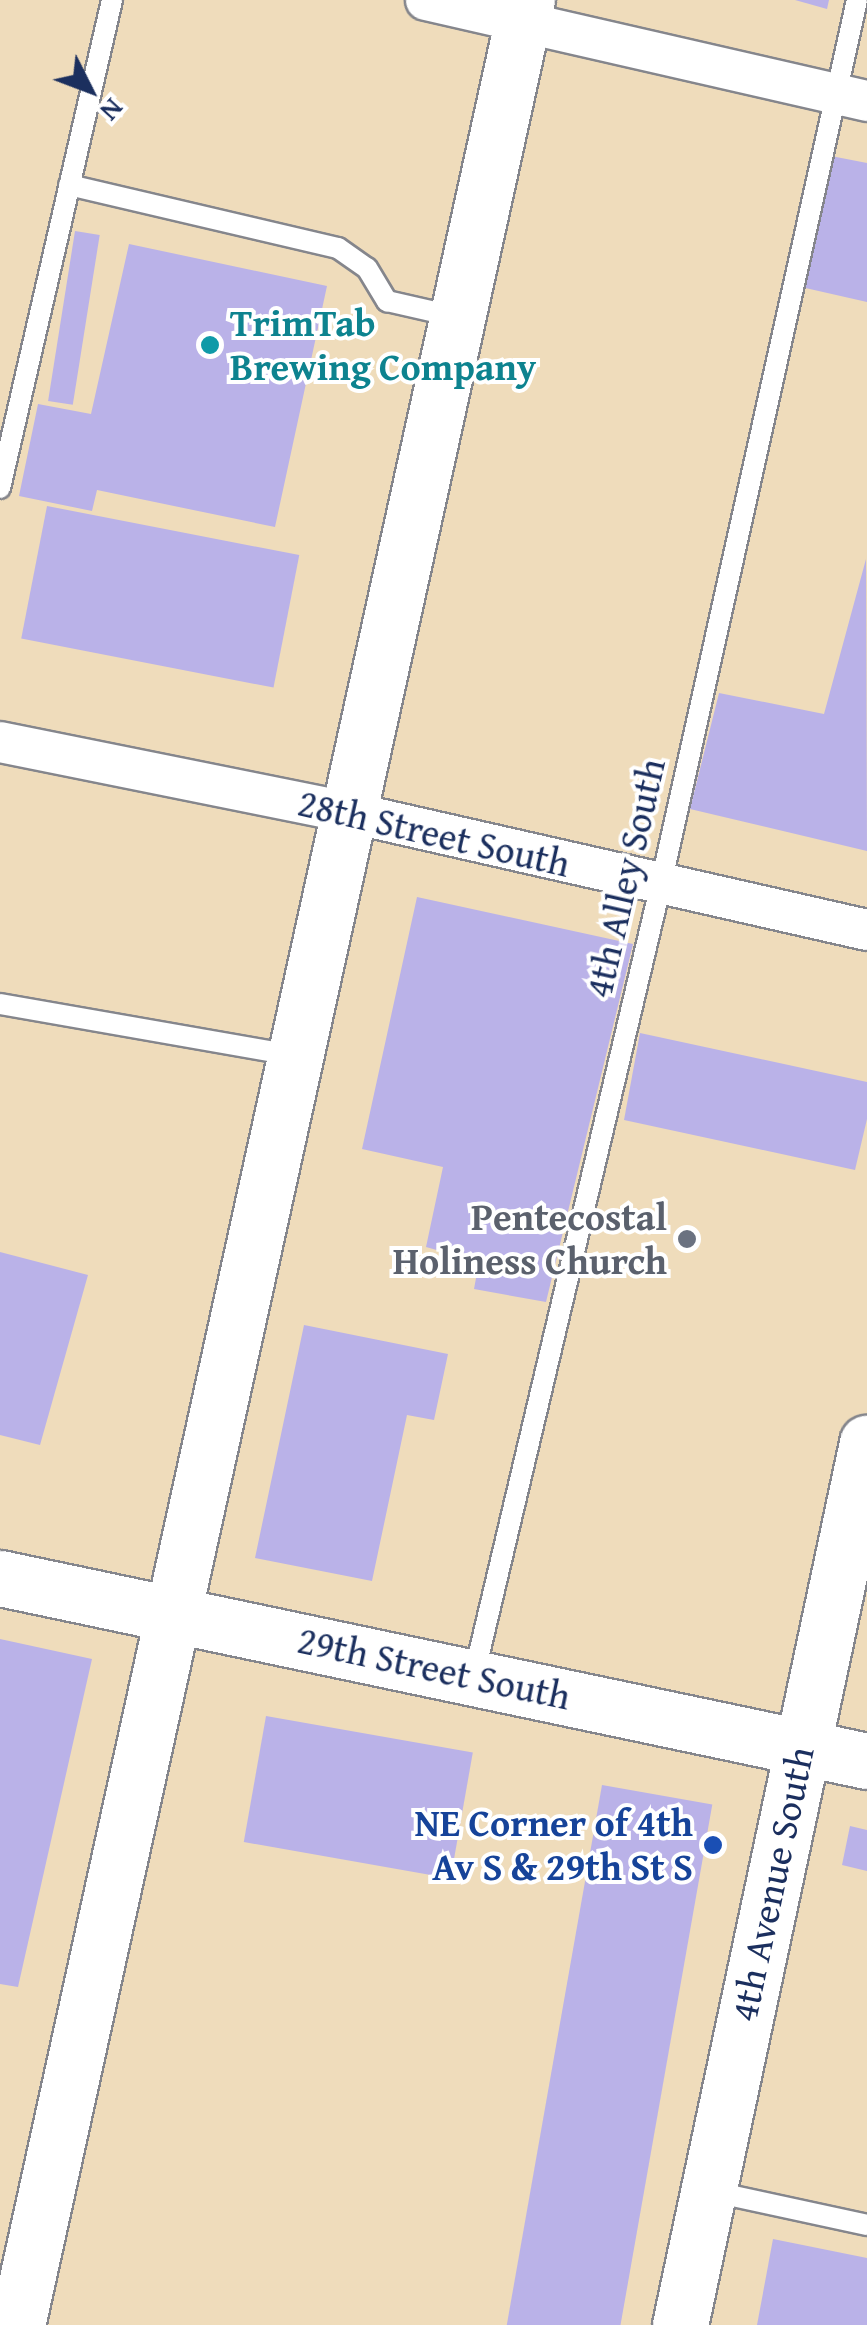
<!DOCTYPE html>
<style>
body{margin:0}
#map{position:relative;width:867px;height:2325px;overflow:hidden;background:#efdcbb;font-family:"Gentium Book Plus",serif}
div>[style]{position:absolute}
.building>*{inset:0;background:#bab2e8;transform-origin:0 0}
.roads{filter:drop-shadow(2px 0 #85868c) drop-shadow(-2px 0 #85868c) drop-shadow(0 2px #85868c) drop-shadow(0 -2px #85868c)}
.lane>*{height:20px;margin:-10px;padding:0 10px;transform-origin:10px;border-radius:10px;background:#fff}
.street>*{height:40px;margin:-20px;padding:0 20px;transform-origin:20px;border-radius:20px;background:#fff}
.secondary>*{height:55px;margin:-27.5px;padding:0 27.5px;transform-origin:27.5px;border-radius:27.5px;background:#fff}
.primary>*{height:55px;margin:-27.5px;padding:0 27.5px;transform-origin:27.5px;border-radius:27.5px;background:#fff}
.dots>*{width:28px;height:28px;translate:-50% -50%;box-sizing:border-box;border:5px solid #fff;border-radius:50%}
span{translate:-50% -50%;white-space:nowrap;text-align:center;line-height:1.15;-webkit-text-stroke:8px #fff;paint-order:stroke}
.culture-label{font-size:38px;color:#0d838f;font-weight:700}
.left{translate:0 -50%;text-align:left}
.street-label{font-size:38px;color:#1b2f5e}
.worship-label{font-size:38px;color:#5b616d;font-weight:700}
.right{translate:-100% -50%;text-align:right}
.transit-label{font-size:38px;color:#164399;font-weight:700}
.north{position:absolute;left:40px;top:40px;width:100px;height:100px;-webkit-text-stroke:8px #fff;paint-order:stroke;rotate:132deg;font-size:28px;font-weight:700;line-height:40px;text-align:center;color:#1b2f5e}
.north::after{content:'';display:block;margin:auto;width:35px;height:45px;background:#1b2f5e;clip-path:polygon(50% 0,100% 100%,50% 72%,0 100%)}
</style>
<div id="map">
<div class="building">
<i style="clip-path:polygon(795px 0,829px 0,827px 9px)"></i>
<i style="clip-path:polygon(831px 156px,867px 163px,867px 302px,801px 287px)"></i>
<i style="left:75px;top:231px;width:25px;height:172px;rotate:9deg"></i>
<i style="clip-path:polygon(129px 244px,327px 286px,275px 527px,97px 490px,92px 511px,19px 496px,38px 404px,91px 414px)"></i>
<i style="left:47px;top:506px;width:257px;height:135px;rotate:11deg"></i>
<i style="clip-path:polygon(866px 559px,867px 851px,690px 809px,719px 693px,824px 714px)"></i>
<i style="clip-path:polygon(417px 897px,633px 944px,546px 1302px,474px 1289px,479px 1262px,426px 1247px,443px 1167px,362px 1149px)"></i>
<i style="clip-path:polygon(640px 1033px,867px 1082px,867px 1119px,855px 1170px,624px 1120px)"></i>
<i style="clip-path:polygon(0 1252px,88px 1275px,40px 1445px,0 1435px)"></i>
<i style="clip-path:polygon(304px 1325px,448px 1354px,434px 1420px,407px 1415px,372px 1581px,255px 1558px)"></i>
<i style="clip-path:polygon(0 1639px,92px 1659px,18px 1987px,0 1984px)"></i>
<i style="left:266px;top:1716px;width:210px;height:128px;rotate:10deg"></i>
<i style="left:602px;top:1785px;width:112px;height:553px;rotate:10deg"></i>
<i style="clip-path:polygon(850px 1826px,867px 1830px,867px 1871px,842px 1865px)"></i>
<i style="clip-path:polygon(773px 2239px,867px 2258px,867px 2325px,757px 2325px)"></i>
</div>
<div class="roads">
<div class="lane">
<i style="left:69px;top:185px;width:276px;rotate:13.2deg"></i>
<i style="left:338px;top:248px;width:35px;rotate:35deg"></i>
<i style="left:367px;top:268px;width:39px;rotate:59deg"></i>
<i style="left:387px;top:301px;width:72px;rotate:12.9deg"></i>
<i style="left:0;top:488px;width:501px;rotate:-77.07deg"></i>
<i style="left:0;top:1004px;width:297px;rotate:9.9deg"></i>
<i style="left:474px;top:1675px;width:813px;rotate:-76.7deg"></i>
<i style="left:661px;top:884px;width:905px;rotate:-77.5deg"></i>
<i style="left:710px;top:2191px;width:161px;rotate:12.2deg"></i>
</div>
<div class="street">
<i style="left:426px;top:0;width:452px;rotate:12.9deg"></i>
<i style="left:0;top:742px;width:355px;rotate:11.4deg"></i>
<i style="left:348px;top:812px;width:532px;rotate:12.81deg"></i>
</div>
<div class="secondary">
<i style="left:0;top:1578px;width:886px;rotate:11.92deg"></i>
<i style="left:17px;top:2325px;width:2380px;rotate:-77.63deg"></i>
</div>
<div class="primary">
<i style="left:680px;top:2325px;width:902px;rotate:-78.03deg"></i>
</div>
</div>
<div class="dots">
<i style="left:210px;top:345px;background:#0f9aa8"></i>
<i style="left:687px;top:1239px;background:#6b7280"></i>
<i style="left:713px;top:1845px;background:#1a4fb4"></i>
</div>
<div class="culture-label">
<span class="left" style="left:230px;top:345px">TrimTab<br>Brewing Company</span>
</div>
<div class="street-label">
<span style="left:434px;top:833px;rotate:13deg">28th Street South</span>
<span style="left:625px;top:878px;rotate:-77deg">4th Alley South</span>
<span style="left:434px;top:1668px;rotate:12deg">29th Street South</span>
<span style="left:772px;top:1884px;rotate:-78deg">4th Avenue South</span>
</div>
<div class="worship-label">
<span class="right" style="left:667px;top:1239px">Pentecostal<br>Holiness Church</span>
</div>
<div class="transit-label">
<span class="right" style="left:693px;top:1845px">NE Corner of 4th<br>Av S &amp; 29th St S</span>
</div>
<div class="north">N</div>
</div>
